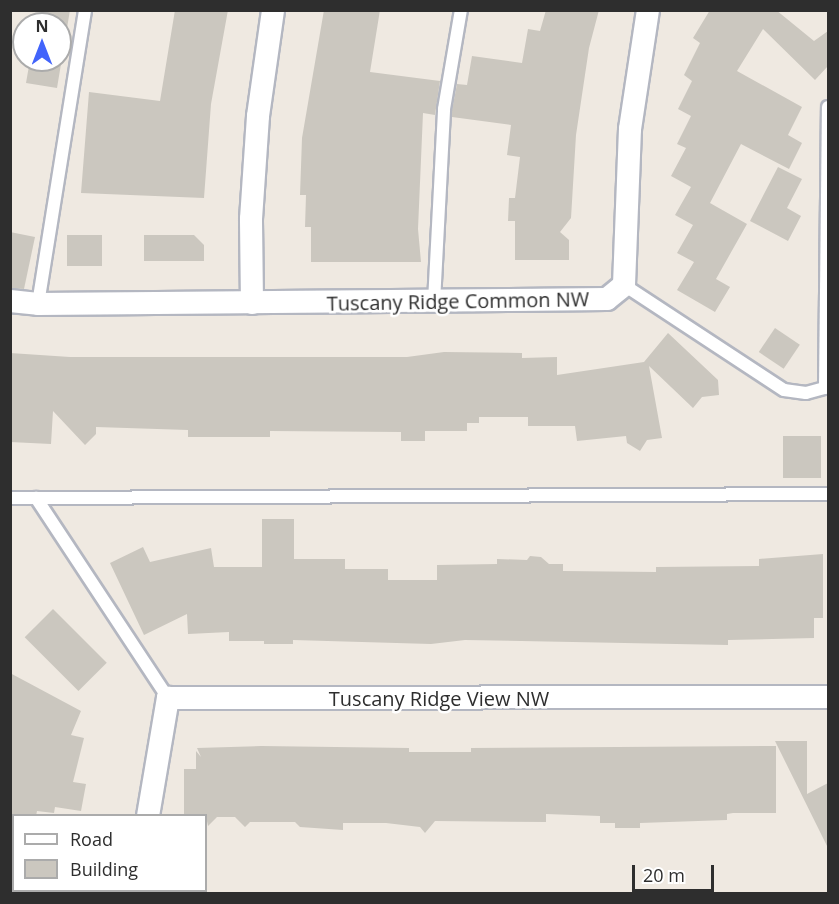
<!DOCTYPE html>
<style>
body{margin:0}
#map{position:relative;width:839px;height:904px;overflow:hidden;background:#efe9e1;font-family:"Open Sans",sans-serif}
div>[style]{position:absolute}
.building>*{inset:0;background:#cbc7bf;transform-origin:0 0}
.roads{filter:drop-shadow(2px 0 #b4b7c1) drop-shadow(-2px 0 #b4b7c1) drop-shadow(0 2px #b4b7c1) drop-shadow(0 -2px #b4b7c1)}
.lane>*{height:12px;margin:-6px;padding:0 6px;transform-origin:6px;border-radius:6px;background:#fff}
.street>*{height:22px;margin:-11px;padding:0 11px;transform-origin:11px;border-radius:11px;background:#fff}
span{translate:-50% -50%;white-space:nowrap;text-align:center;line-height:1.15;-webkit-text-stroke:5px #fff;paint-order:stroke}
.street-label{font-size:20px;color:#2e2e2e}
.frame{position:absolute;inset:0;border:12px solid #2e2e2e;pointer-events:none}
.legend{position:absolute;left:12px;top:814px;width:195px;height:78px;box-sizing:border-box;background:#fff;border:2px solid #ababab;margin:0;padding:8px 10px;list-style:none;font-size:18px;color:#2e2e2e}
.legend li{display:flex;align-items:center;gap:12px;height:30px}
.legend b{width:30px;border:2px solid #ababab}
.north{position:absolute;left:12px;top:12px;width:60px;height:60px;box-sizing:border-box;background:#fff;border:2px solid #ababab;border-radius:50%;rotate:0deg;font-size:16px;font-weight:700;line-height:24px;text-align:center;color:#2e2e2e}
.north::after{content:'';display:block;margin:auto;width:21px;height:27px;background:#4264fb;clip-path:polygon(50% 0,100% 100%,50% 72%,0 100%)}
.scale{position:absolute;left:632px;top:865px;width:82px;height:27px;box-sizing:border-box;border:3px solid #2e2e2e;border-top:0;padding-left:8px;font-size:18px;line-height:21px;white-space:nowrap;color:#2e2e2e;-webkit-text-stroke:4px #fff;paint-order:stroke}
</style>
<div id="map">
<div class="building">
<i style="clip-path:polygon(44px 10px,70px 10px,57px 88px,26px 83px,30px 60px,60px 60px,60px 24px,37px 24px)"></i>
<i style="clip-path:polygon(175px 10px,228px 10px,211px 104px,204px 198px,81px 193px,89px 92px,160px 101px)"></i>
<i style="clip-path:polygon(324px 10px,380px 10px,370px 72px,440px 81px,435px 115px,423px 113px,418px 229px,421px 262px,311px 262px,311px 227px,305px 227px,306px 195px,300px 195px,302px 138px)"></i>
<i style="clip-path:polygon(546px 10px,599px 10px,589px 48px,576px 135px,571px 218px,560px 232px,569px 240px,569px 260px,515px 260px,515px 221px,508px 221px,509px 198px,515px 198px,520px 157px,507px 155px,511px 125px,452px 117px,452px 110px,457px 84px,467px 85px,472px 56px,522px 63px,528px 29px,540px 31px)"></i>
<i style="clip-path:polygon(710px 10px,776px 10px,814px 41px,828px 31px,828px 66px,815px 80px,763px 29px,737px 71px,802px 107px,788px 135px,802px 143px,789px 169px,741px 144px,710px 203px,747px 224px,716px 279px,730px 287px,715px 312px,677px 290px,694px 262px,677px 253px,693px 225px,675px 215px,691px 187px,671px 176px,686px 148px,677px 144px,691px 116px,678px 109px,692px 81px,684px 75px,700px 43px,693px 38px)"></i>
<i style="clip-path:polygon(778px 167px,802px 179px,787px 208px,801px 216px,788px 241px,750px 221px)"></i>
<i style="clip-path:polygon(10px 232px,35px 237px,24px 289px,10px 288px)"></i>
<i style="left:67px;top:235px;width:35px;height:31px"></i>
<i style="clip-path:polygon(144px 235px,194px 235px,204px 245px,204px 261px,144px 261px)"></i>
<i style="left:775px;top:328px;width:30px;height:29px;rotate:34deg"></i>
<i style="clip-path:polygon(668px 333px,718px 380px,719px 395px,702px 397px,693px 408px,649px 366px,662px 438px,647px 440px,640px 451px,627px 443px,626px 436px,577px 441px,575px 426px,528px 426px,528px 417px,479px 417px,479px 423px,467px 423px,467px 431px,425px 431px,425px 441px,401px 441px,401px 432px,270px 431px,270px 437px,188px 437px,188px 430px,96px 427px,96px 434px,85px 445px,53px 411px,51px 444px,10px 442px,10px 353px,70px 357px,407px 357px,444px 352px,522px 353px,522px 358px,557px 357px,557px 375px,644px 362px)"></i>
<i style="left:821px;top:436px;width:42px;height:38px;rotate:90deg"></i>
<i style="clip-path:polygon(262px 519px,294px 519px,294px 559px,345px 559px,345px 569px,388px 569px,388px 580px,437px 580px,437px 565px,497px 564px,497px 559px,527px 560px,530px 556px,541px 557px,549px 564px,563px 564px,563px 571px,656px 572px,656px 567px,759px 566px,759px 559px,823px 554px,823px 618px,814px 618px,814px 638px,728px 640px,728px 645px,465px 640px,431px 644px,293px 640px,293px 644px,264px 644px,264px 641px,229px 641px,229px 632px,188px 634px,187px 614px,144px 635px,110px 563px,143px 547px,150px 562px,211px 548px,214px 567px,262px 567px)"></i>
<i style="left:53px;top:609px;width:76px;height:40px;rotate:45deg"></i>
<i style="clip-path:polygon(10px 673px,81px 711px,71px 735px,84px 738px,73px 782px,86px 784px,81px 811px,55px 807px,54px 813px,37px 811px,36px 816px,10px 816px)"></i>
<i style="clip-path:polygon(775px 741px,807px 741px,807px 794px,828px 783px,828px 848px)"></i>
<i style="clip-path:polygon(261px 746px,409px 748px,409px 752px,471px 752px,471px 748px,776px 746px,776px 813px,733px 813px,727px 814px,727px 820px,640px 823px,640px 828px,615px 828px,615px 823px,600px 823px,600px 816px,546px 814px,546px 822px,435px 821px,425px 833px,420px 827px,386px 823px,343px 823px,343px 830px,300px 827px,295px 822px,250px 822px,245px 827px,235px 817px,217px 817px,208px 826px,206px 816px,184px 816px,184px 769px,196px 769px,196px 751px,201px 757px,197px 748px)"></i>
</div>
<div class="roads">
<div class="lane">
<i style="left:624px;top:285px;width:191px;rotate:33.3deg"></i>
<i style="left:784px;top:390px;width:22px;rotate:8deg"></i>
<i style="left:806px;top:393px;width:20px;rotate:-15deg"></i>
<i style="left:825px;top:388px;width:281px;rotate:-89.4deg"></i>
<i style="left:434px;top:302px;width:193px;rotate:-87deg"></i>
<i style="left:444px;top:109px;width:100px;rotate:-80.3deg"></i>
<i style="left:38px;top:304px;width:298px;rotate:-80.9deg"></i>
<i style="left:10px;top:498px;width:26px"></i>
<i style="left:168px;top:698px;width:240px;rotate:-123.4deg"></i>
<i style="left:36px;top:498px;width:792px;rotate:-0.29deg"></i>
</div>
<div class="street">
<i style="left:10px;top:301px;width:28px;rotate:6deg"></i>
<i style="left:38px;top:304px;width:569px;rotate:-0.5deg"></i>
<i style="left:607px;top:299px;width:22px;rotate:-39deg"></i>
<i style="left:624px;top:285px;width:156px;rotate:-87.8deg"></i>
<i style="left:630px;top:129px;width:120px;rotate:-81.4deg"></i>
<i style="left:252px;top:303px;width:84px;rotate:-90.7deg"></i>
<i style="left:251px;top:219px;width:103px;rotate:-86.1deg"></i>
<i style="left:258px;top:116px;width:107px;rotate:-81.9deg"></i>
<i style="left:148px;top:816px;width:120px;rotate:-80.4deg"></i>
<i style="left:168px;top:698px;width:660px;rotate:-0.09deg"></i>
<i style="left:134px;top:894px;width:4px;rotate:-76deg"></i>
</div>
</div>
<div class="street-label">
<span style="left:458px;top:301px;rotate:-1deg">Tuscany Ridge Common NW</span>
<span style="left:439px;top:698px">Tuscany Ridge View NW</span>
</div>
<div class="frame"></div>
<ul class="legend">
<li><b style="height:8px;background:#fff"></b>Road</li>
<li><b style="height:16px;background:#cbc7bf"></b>Building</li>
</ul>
<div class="north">N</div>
<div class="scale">20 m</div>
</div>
